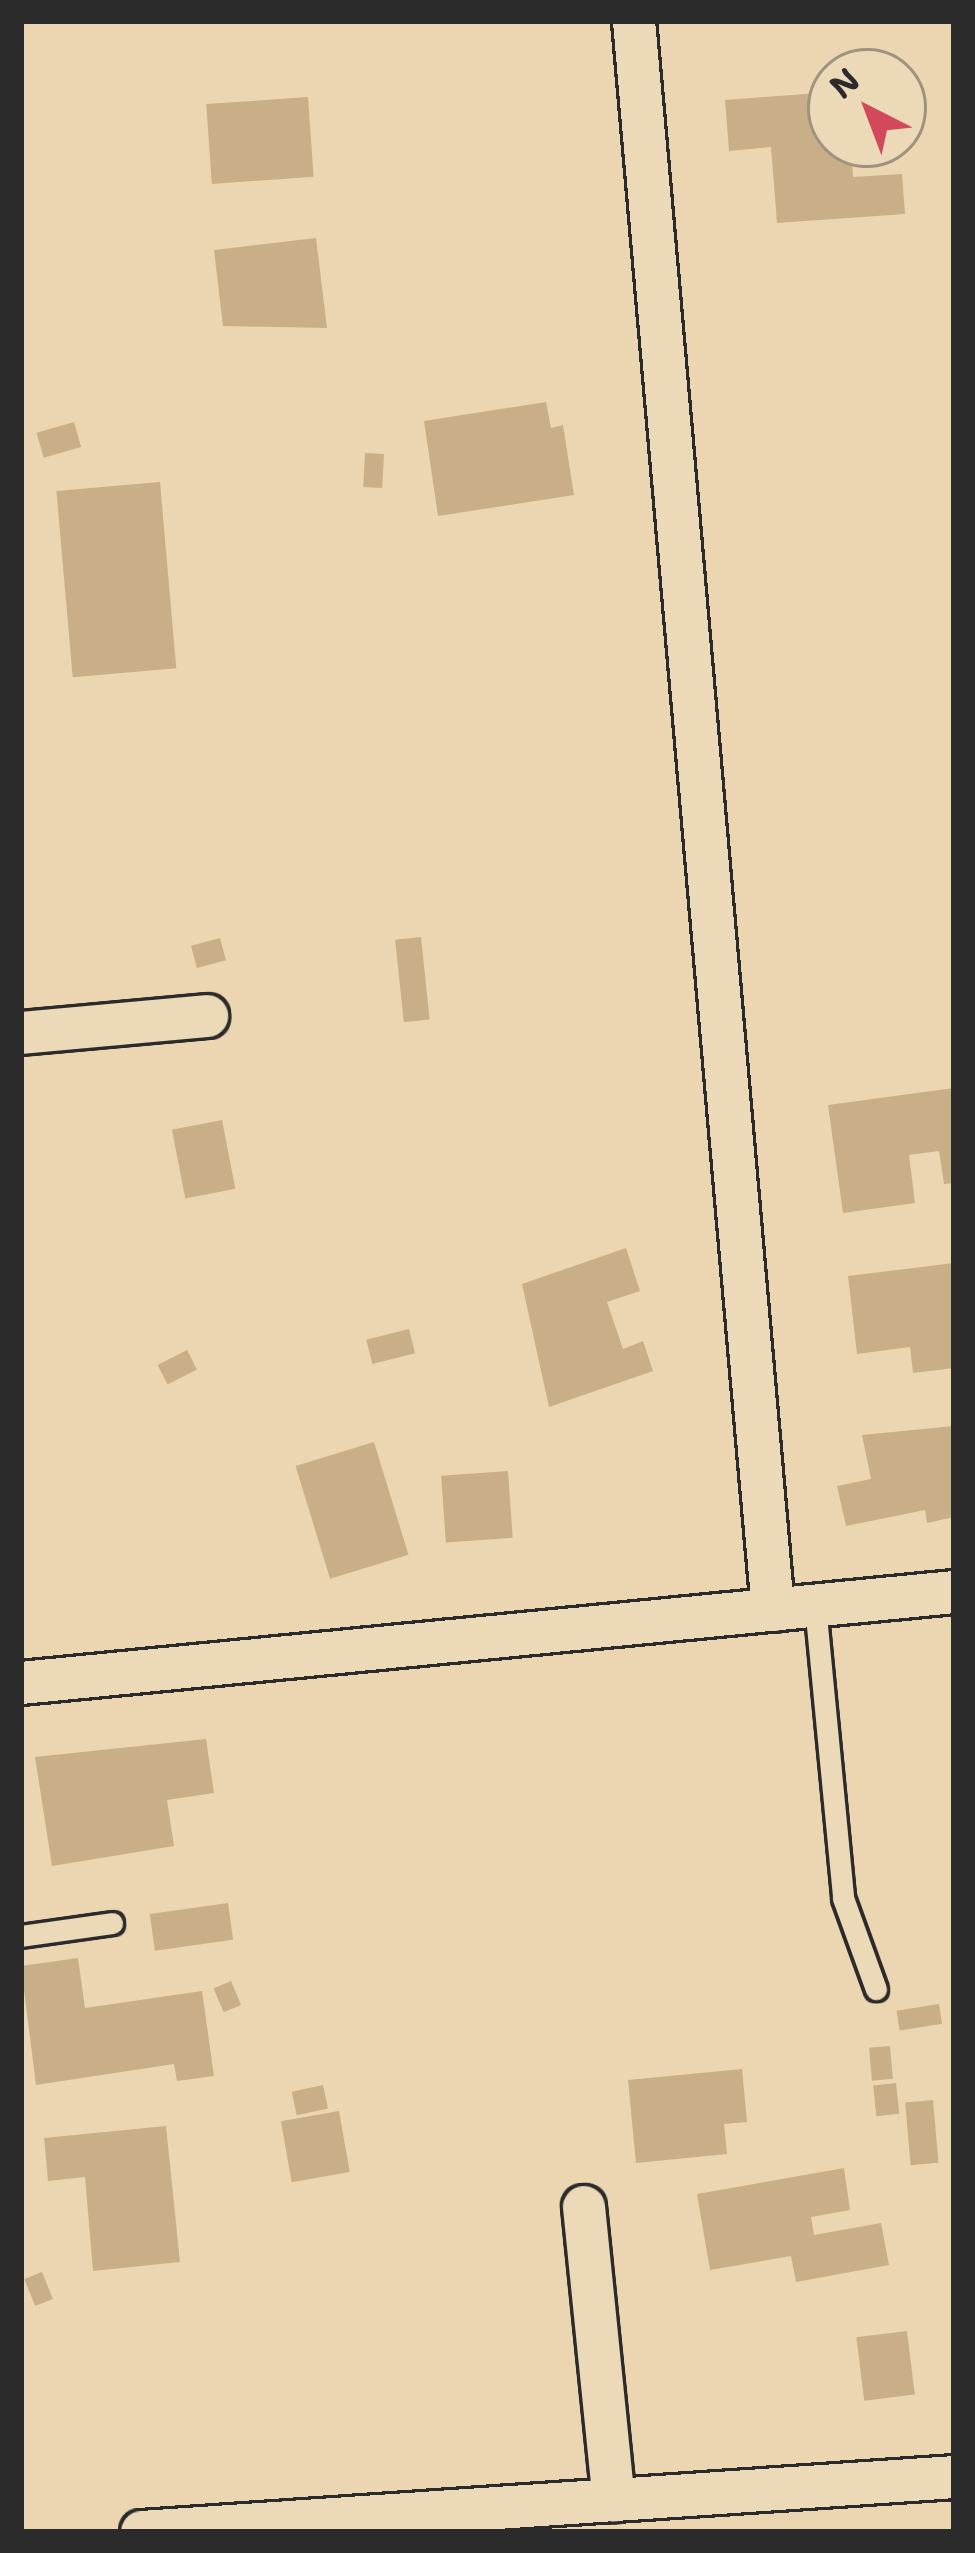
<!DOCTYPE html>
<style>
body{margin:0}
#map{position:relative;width:975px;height:2553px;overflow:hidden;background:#ebd6b1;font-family:"Shantell Sans",sans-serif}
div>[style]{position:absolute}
.building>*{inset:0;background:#c8af87;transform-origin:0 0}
.roads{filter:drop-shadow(3px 0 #2b2b2b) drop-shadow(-3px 0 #2b2b2b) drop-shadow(0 3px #2b2b2b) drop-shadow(0 -3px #2b2b2b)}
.service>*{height:21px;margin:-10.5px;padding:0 10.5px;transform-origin:10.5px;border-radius:10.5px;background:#ecd9b7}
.minor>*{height:42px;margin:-21px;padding:0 21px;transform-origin:21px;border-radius:21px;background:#ecd9b7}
span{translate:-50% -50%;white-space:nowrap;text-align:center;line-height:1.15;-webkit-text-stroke:10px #ecd9b7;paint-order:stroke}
.frame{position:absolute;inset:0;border:24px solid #2b2b2b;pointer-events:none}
.north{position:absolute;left:807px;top:48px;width:120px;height:120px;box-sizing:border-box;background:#ecd9b7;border:3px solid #9f937f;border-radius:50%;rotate:318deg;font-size:33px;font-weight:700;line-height:48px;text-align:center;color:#2b2b2b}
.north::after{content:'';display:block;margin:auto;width:42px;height:54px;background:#d1495b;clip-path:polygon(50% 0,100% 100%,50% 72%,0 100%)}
</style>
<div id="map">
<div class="building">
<i style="clip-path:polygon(831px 92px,831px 144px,851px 144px,853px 177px,902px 174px,905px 214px,777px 223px,771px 147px,729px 151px,725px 100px)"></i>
<i style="left:308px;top:97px;width:80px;height:102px;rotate:86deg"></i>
<i style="clip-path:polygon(316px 238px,327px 328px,223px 326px,214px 250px)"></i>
<i style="clip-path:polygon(546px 402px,551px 428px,563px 425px,574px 495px,438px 516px,424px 421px)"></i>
<i style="left:74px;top:422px;width:26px;height:39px;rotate:74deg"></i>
<i style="left:365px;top:453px;width:19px;height:34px;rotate:3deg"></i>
<i style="left:160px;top:482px;width:187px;height:104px;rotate:85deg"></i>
<i style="left:421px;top:937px;width:83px;height:26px;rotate:84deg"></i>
<i style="left:220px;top:938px;width:23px;height:30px;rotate:75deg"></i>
<i style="clip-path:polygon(954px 1088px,954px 1183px,944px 1184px,939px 1151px,909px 1155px,915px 1203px,843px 1213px,828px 1105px)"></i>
<i style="left:222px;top:1120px;width:70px;height:51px;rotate:79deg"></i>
<i style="clip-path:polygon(626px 1248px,640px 1291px,607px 1302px,623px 1349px,643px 1341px,653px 1371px,549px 1407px,522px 1284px)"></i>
<i style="clip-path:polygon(954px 1263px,954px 1368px,913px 1373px,910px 1347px,857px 1354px,848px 1276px)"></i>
<i style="left:409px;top:1329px;width:25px;height:44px;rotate:76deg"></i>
<i style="left:187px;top:1350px;width:22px;height:33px;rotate:63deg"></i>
<i style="clip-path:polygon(954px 1426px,954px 1517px,927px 1523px,925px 1510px,846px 1526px,837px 1486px,871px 1479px,862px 1435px)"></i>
<i style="left:374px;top:1442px;width:118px;height:82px;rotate:73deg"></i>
<i style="left:508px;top:1471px;width:67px;height:67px;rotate:86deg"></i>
<i style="clip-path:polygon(206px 1739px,214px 1793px,167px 1800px,174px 1846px,52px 1866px,35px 1757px)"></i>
<i style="left:228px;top:1903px;width:37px;height:79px;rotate:82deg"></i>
<i style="clip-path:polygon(78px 1958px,85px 2008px,202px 1991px,214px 2076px,177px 2081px,174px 2064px,36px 2085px,21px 1966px)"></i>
<i style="left:231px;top:1981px;width:26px;height:19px;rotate:67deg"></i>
<i style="left:939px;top:2004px;width:20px;height:43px;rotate:81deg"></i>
<i style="left:890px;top:2046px;width:33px;height:21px;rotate:85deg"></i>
<i style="clip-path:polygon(742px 2069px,747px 2122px,724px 2124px,727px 2154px,636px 2163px,628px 2080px)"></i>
<i style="left:896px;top:2083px;width:31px;height:23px;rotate:84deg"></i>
<i style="left:323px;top:2085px;width:24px;height:32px;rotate:78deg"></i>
<i style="left:933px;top:2100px;width:63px;height:28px;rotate:85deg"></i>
<i style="left:339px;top:2111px;width:62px;height:59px;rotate:80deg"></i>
<i style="clip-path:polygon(166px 2126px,180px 2262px,93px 2271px,85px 2177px,48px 2181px,44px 2138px)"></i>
<i style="clip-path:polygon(844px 2168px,850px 2210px,811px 2217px,814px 2235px,881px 2223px,889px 2265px,796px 2282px,791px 2256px,710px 2270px,697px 2194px)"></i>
<i style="left:42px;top:2272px;width:29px;height:19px;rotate:68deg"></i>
<i style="left:907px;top:2331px;width:64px;height:51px;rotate:83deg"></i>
</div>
<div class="roads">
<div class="service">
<i style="left:815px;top:1605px;width:294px;rotate:84.5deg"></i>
<i style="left:843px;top:1898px;width:97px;rotate:70.1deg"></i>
<i style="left:21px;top:1936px;width:92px;rotate:-8.1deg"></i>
</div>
<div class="minor">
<i style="left:634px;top:21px;width:1595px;rotate:85deg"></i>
<i style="left:21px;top:1033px;width:187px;rotate:-5.2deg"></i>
<i style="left:21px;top:1683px;width:937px;rotate:-5.57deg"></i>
<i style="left:584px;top:2207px;width:295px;rotate:84.2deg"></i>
<i style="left:142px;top:2532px;width:814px;rotate:-3.87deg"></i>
</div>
</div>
<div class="frame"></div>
<div class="north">N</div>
</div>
